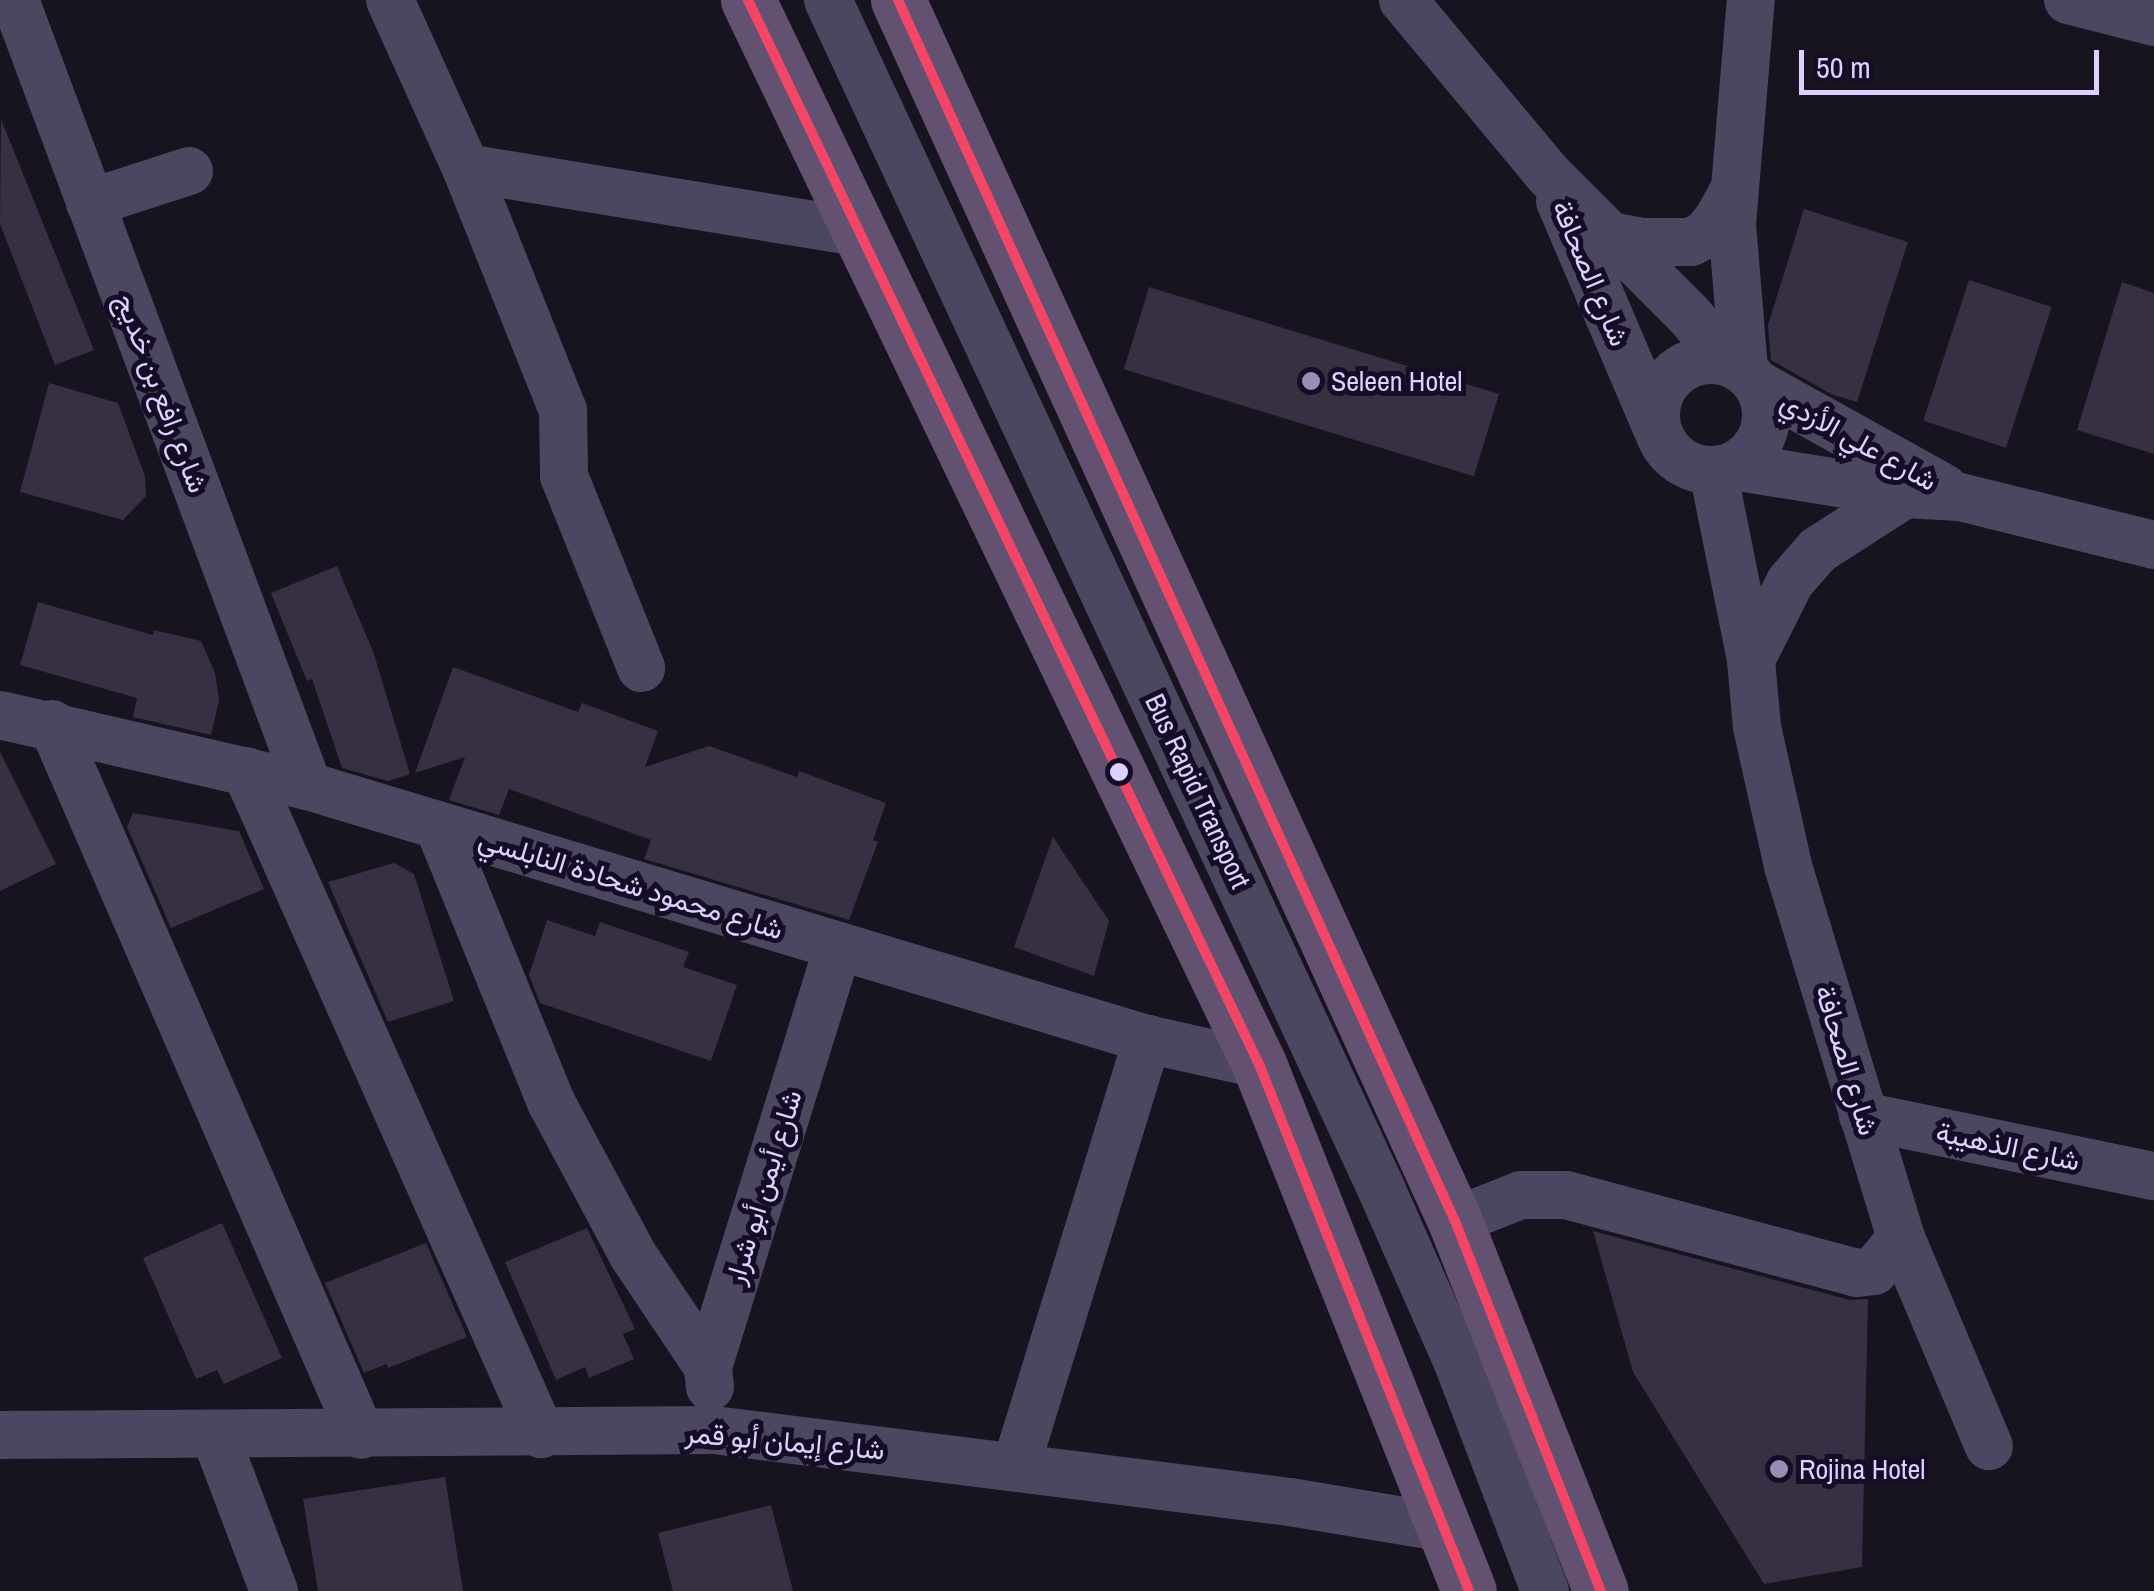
<!DOCTYPE html>
<meta charset="utf-8">
<style>
body{margin:0}
#map{position:relative;width:2154px;height:1591px;overflow:hidden;background:#17131f;font-family:"Archivo Narrow",Vazirmatn,sans-serif}
div>[style]{position:absolute}
.building>*{inset:0;background:#363042;transform-origin:0 0}
.minor>*{height:48px;margin:-24px;padding:0 24px;transform-origin:24px;border-radius:24px;background:#4c4760}
.minor>.ring{margin:-24px;padding:0;box-sizing:content-box;background:none;border:48px solid #4c4760;border-radius:50%}
.major>*{height:55px;margin:-27.5px;padding:0 27.5px;transform-origin:27.5px;border-radius:27.5px;background:#625171}
.bus-1>*{height:10px;margin:-5px;padding:0 5px;transform-origin:5px;border-radius:5px;background:#f34667}
.dots>*{width:28px;height:28px;translate:-50% -50%;box-sizing:border-box;border:5px solid #150d25;border-radius:50%}
span{translate:-50% -50%;white-space:nowrap;text-align:center;line-height:1.15;-webkit-text-stroke:10px #150d25;paint-order:stroke}
.street-label{font-size:28px;color:#ddd1ff}
.poi-label{font-size:28px;color:#ddd1ff}
.left{translate:0 -50%;text-align:left}
.scale{position:absolute;left:1799px;top:50px;width:300px;height:45px;box-sizing:border-box;border:5px solid #ddd1ff;border-top:0;padding-left:12px;font-size:30px;line-height:35px;white-space:nowrap;color:#ddd1ff;-webkit-text-stroke:8px #150d25;paint-order:stroke}
</style>
<div id="map">
<div class="building">
<i style="clip-path:polygon(1px 119px,94px 350px,55px 365px,0 224px)"></i>
<i style="clip-path:polygon(1804px 209px,1908px 242px,1857px 402px,1831px 394px,1771px 360px,1768px 325px)"></i>
<i style="left:1969px;top:280px;width:87px;height:148px;rotate:18deg"></i>
<i style="clip-path:polygon(2122px 282px,2154px 293px,2154px 454px,2077px 430px)"></i>
<i style="left:1149px;top:287px;width:366px;height:86px;rotate:17deg"></i>
<i style="clip-path:polygon(49px 383px,118px 403px,145px 476px,146px 496px,123px 520px,20px 492px)"></i>
<i style="clip-path:polygon(337px 566px,374px 654px,410px 774px,388px 781px,342px 768px,312px 679px,307px 681px,271px 593px)"></i>
<i style="clip-path:polygon(38px 602px,153px 635px,154px 630px,201px 641px,215px 673px,219px 700px,211px 735px,133px 717px,137px 698px,20px 665px)"></i>
<i style="clip-path:polygon(453px 667px,578px 712px,582px 703px,658px 731px,645px 767px,709px 746px,797px 777px,799px 771px,886px 803px,873px 840px,878px 842px,849px 920px,644px 859px,651px 840px,509px 789px,499px 815px,449px 800px,465px 757px,415px 773px)"></i>
<i style="clip-path:polygon(0 752px,56px 864px,0 891px)"></i>
<i style="clip-path:polygon(133px 813px,239px 831px,264px 889px,171px 928px,127px 827px)"></i>
<i style="clip-path:polygon(1053px 837px,1109px 921px,1094px 976px,1014px 947px)"></i>
<i style="clip-path:polygon(394px 863px,414px 874px,454px 1001px,388px 1022px,328px 882px)"></i>
<i style="clip-path:polygon(547px 920px,595px 936px,600px 922px,689px 952px,683px 967px,737px 985px,711px 1061px,540px 1003px,529px 975px)"></i>
<i style="clip-path:polygon(222px 1223px,282px 1358px,224px 1384px,217px 1370px,196px 1379px,143px 1258px)"></i>
<i style="clip-path:polygon(587px 1228px,635px 1329px,623px 1334px,634px 1359px,589px 1378px,585px 1367px,556px 1380px,505px 1262px)"></i>
<i style="clip-path:polygon(1593px 1231px,1850px 1300px,1868px 1299px,1862px 1567px,1764px 1584px,1633px 1372px)"></i>
<i style="clip-path:polygon(426px 1243px,467px 1337px,388px 1368px,386px 1364px,364px 1373px,325px 1283px)"></i>
<i style="clip-path:polygon(445px 1477px,463px 1591px,318px 1591px,303px 1499px)"></i>
<i style="clip-path:polygon(771px 1505px,793px 1591px,673px 1591px,658px 1533px)"></i>
</div>
<div class="minor">
<i style="left:15px;top:0;width:839px;rotate:69.56deg"></i>
<i style="left:390px;top:0;width:184px;rotate:65.7deg"></i>
<i style="left:466px;top:168px;width:261px;rotate:68.2deg"></i>
<i style="left:563px;top:410px;width:66px;rotate:89.1deg"></i>
<i style="left:564px;top:476px;width:207px;rotate:68.1deg"></i>
<i style="left:828px;top:0;width:1308px;rotate:65.04deg"></i>
<i style="left:1380px;top:1186px;width:193px;rotate:66.2deg"></i>
<i style="left:1458px;top:1363px;width:244px;rotate:69.1deg"></i>
<i style="left:1403px;top:0;width:228px;rotate:50.2deg"></i>
<i style="left:1549px;top:175px;width:199px;rotate:45deg"></i>
<i style="left:1690px;top:316px;width:61px;rotate:50.3deg"></i>
<i style="left:2068px;top:0;width:89px;rotate:14.3deg"></i>
<i style="left:466px;top:168px;width:397px;rotate:9.3deg"></i>
<i style="left:1560px;top:201px;width:245px;rotate:66.9deg"></i>
<i style="left:90px;top:203px;width:104px;rotate:-17.9deg"></i>
<i style="left:1606px;top:235px;width:37px;rotate:11deg"></i>
<i style="left:1642px;top:242px;width:49px"></i>
<i style="left:1691px;top:242px;width:16px;rotate:-27deg"></i>
<i style="left:1705px;top:235px;width:21px;rotate:-51deg"></i>
<i style="left:1718px;top:219px;width:33px;rotate:-61deg"></i>
<i class="ring" style="left:1656px;top:360px;width:62px;height:62px"></i>
<i style="left:1744px;top:370px;width:146px;rotate:-94.7deg"></i>
<i style="left:1732px;top:224px;width:225px;rotate:-85.2deg"></i>
<i style="left:1757px;top:384px;width:214px;rotate:29.1deg"></i>
<i style="left:1733px;top:466px;width:174px;rotate:9.2deg"></i>
<i style="left:1905px;top:494px;width:55px;rotate:3.1deg"></i>
<i style="left:1960px;top:497px;width:200px;rotate:13.9deg"></i>
<i style="left:1713px;top:471px;width:193px;rotate:78.6deg"></i>
<i style="left:1751px;top:660px;width:67px;rotate:84.9deg"></i>
<i style="left:1757px;top:727px;width:142px;rotate:77.4deg"></i>
<i style="left:1788px;top:866px;width:389px;rotate:73.1deg"></i>
<i style="left:1901px;top:1238px;width:226px;rotate:67.1deg"></i>
<i style="left:1751px;top:660px;width:87px;rotate:-63.4deg"></i>
<i style="left:1790px;top:582px;width:43px;rotate:-48.8deg"></i>
<i style="left:1818px;top:550px;width:103px;rotate:-32.8deg"></i>
<i style="left:0;top:715px;width:316px;rotate:13deg"></i>
<i style="left:308px;top:786px;width:876px;rotate:16.78deg"></i>
<i style="left:1147px;top:1039px;width:115px;rotate:12.6deg"></i>
<i style="left:52px;top:724px;width:775px;rotate:66.51deg"></i>
<i style="left:246px;top:771px;width:726px;rotate:66.01deg"></i>
<i style="left:438px;top:825px;width:299px;rotate:67.8deg"></i>
<i style="left:551px;top:1102px;width:174px;rotate:61.8deg"></i>
<i style="left:633px;top:1255px;width:135px;rotate:56.2deg"></i>
<i style="left:1863px;top:1116px;width:297px;rotate:11.7deg"></i>
<i style="left:1455px;top:1221px;width:71px;rotate:-21.5deg"></i>
<i style="left:1521px;top:1195px;width:45px"></i>
<i style="left:1566px;top:1195px;width:301px;rotate:15deg"></i>
<i style="left:1857px;top:1273px;width:17px;rotate:-7deg"></i>
<i style="left:1874px;top:1271px;width:43px;rotate:-50.7deg"></i>
<i style="left:710px;top:1387px;width:20px;rotate:-96deg"></i>
<i style="left:708px;top:1367px;width:441px;rotate:-72.8deg"></i>
<i style="left:0;top:1435px;width:714px;rotate:-0.4deg"></i>
<i style="left:714px;top:1430px;width:580px;rotate:7.13deg"></i>
<i style="left:1290px;top:1502px;width:157px;rotate:9.5deg"></i>
<i style="left:215px;top:1435px;width:167px;rotate:69.3deg"></i>
<i style="left:1016px;top:1466px;width:447px;rotate:-72.9deg"></i>
</div>
<div class="major">
<i style="left:748px;top:0;width:1180px;rotate:64.35deg"></i>
<i style="left:1259px;top:1064px;width:567px;rotate:68.27deg"></i>
<i style="left:898px;top:0;width:1342px;rotate:65.48deg"></i>
<i style="left:1455px;top:1221px;width:398px;rotate:68.5deg"></i>
</div>
<div class="bus-1">
<i style="left:748px;top:0;width:1180px;rotate:64.35deg"></i>
<i style="left:1259px;top:1064px;width:567px;rotate:68.27deg"></i>
<i style="left:898px;top:0;width:1342px;rotate:65.48deg"></i>
<i style="left:1455px;top:1221px;width:398px;rotate:68.5deg"></i>
</div>
<div class="dots">
<i style="left:1311px;top:381px;background:#988eb1"></i>
<i style="left:1119px;top:772px;background:#ddd1ff"></i>
<i style="left:1779px;top:1469px;background:#988eb1"></i>
</div>
<div class="street-label">
<span style="left:1591px;top:273px;rotate:67deg">شارع الصحافة</span>
<span style="left:162px;top:393px;rotate:69deg">شارع رافع بن خديج</span>
<span style="left:1859px;top:441px;rotate:29deg">شارع علي الأزدي</span>
<span style="left:1198px;top:791px;rotate:65deg">Bus Rapid Transport</span>
<span style="left:631px;top:884px;rotate:17deg">شارع محمود شحادة النابلسي</span>
<span style="left:1847px;top:1060px;rotate:73deg">شارع الصحافة</span>
<span style="left:2008px;top:1146px;rotate:12deg">شارع الذهيبة</span>
<span style="left:763px;top:1187px;rotate:-73deg">شارع أيمن أبو شرار</span>
<span style="left:785px;top:1441px;rotate:5deg">شارع إيمان أبو قمر</span>
</div>
<div class="poi-label">
<span class="left" style="left:1331px;top:381px">Seleen Hotel</span>
<span class="left" style="left:1799px;top:1469px">Rojina Hotel</span>
</div>
<div class="scale">50 m</div>
</div>
